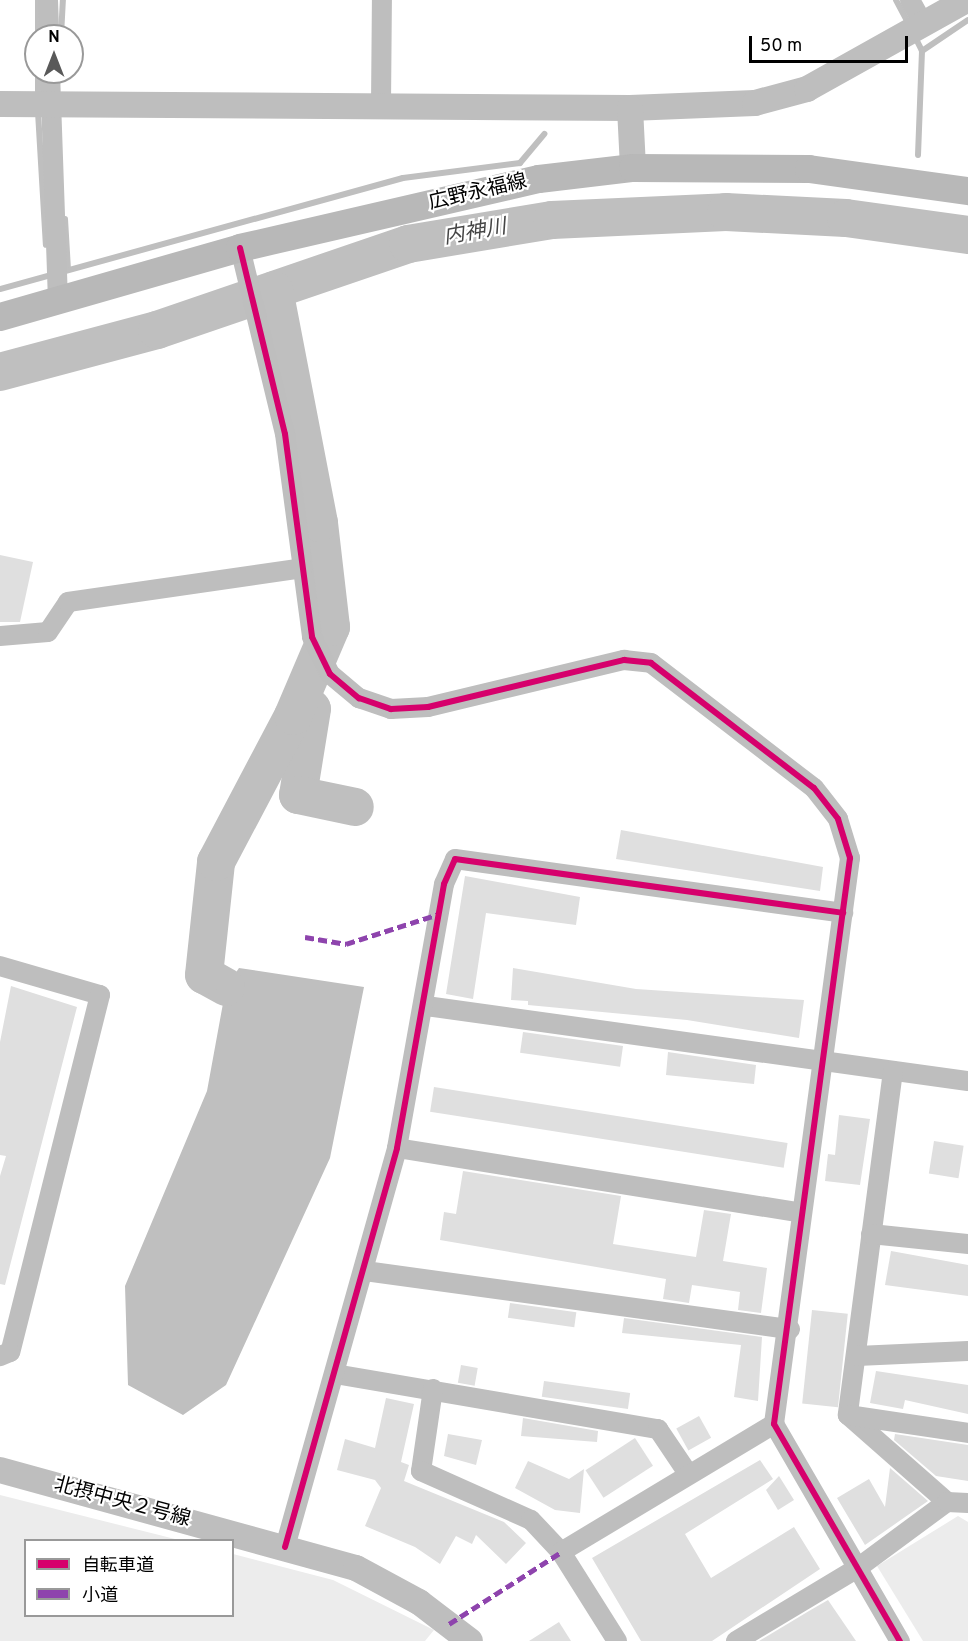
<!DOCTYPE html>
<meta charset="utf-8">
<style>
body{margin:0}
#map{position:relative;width:968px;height:1641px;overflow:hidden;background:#fff;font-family:Overpass,"Noto Sans JP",sans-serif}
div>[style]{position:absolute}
.green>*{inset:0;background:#ececec}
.water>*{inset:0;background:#bfbfbf}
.stream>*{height:6px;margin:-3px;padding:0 3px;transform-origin:3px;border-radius:3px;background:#bfbfbf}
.river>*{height:38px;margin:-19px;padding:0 19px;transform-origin:19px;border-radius:19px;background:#bfbfbf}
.building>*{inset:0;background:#dfdfdf;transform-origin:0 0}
.minor>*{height:20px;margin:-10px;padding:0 10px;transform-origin:10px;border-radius:10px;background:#bebebe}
.tertiary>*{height:26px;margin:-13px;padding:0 13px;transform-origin:13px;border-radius:13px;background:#bebebe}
.secondary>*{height:28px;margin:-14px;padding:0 14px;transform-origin:14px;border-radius:14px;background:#b8b8b8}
.quiet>*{height:4.5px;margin-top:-2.25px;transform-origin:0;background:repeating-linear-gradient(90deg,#8e44ad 0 9px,transparent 0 13.5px)}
.cycleway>*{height:6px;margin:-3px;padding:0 3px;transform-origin:3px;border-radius:3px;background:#d6006c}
span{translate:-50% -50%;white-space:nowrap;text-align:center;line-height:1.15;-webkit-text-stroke:4.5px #fff;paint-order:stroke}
.street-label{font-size:20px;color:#000}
.water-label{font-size:21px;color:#444;font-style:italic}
.legend{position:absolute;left:24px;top:1539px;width:210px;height:78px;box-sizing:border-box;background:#fff;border:2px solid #999;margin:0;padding:8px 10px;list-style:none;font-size:18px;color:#000}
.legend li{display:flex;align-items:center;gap:12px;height:30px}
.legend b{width:30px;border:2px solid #999}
.north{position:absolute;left:24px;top:24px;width:60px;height:60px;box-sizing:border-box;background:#fff;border:2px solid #999;border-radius:50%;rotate:0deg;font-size:16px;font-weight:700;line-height:24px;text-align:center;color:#000}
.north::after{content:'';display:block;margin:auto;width:21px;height:27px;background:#595959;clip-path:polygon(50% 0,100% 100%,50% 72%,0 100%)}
.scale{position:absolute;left:749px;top:36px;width:159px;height:27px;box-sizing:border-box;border:3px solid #000;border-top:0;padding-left:8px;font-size:18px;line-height:21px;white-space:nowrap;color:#000;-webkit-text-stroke:4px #fff;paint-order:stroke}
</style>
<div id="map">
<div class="green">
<i style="clip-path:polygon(0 1495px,179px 1540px,26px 1540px,26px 1616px,232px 1616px,233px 1554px,333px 1580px,434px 1630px,425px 1641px,0 1641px)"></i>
<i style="clip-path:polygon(958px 1516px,968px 1522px,968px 1641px,923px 1641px,877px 1566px)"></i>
</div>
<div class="water">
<i style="clip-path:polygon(239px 968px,364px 987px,330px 1158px,226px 1385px,183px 1415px,128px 1385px,125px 1286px,207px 1091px,226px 987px)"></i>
</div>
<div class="stream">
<i style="left:896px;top:0;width:30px;rotate:62deg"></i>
<i style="left:914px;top:35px;width:18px;rotate:63deg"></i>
<i style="left:922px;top:51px;width:104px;rotate:92.2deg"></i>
<i style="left:38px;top:36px;width:36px;rotate:-90deg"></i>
<i style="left:61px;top:36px;width:36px;rotate:-87deg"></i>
<i style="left:922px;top:51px;width:55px;rotate:-34deg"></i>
<i style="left:38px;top:98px;width:26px;rotate:-90deg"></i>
<i style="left:38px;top:112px;width:133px;rotate:86.6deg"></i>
<i style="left:65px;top:219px;width:50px;rotate:86.6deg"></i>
<i style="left:0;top:289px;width:418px;rotate:-15.4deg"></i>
<i style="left:403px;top:178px;width:118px;rotate:-7.3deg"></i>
<i style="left:520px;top:163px;width:38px;rotate:-50deg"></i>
</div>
<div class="river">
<i style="left:0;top:372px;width:163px;rotate:-15deg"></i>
<i style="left:157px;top:330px;width:265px;rotate:-18.9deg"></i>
<i style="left:408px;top:244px;width:146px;rotate:-9.5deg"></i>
<i style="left:552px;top:220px;width:174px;rotate:-2.6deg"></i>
<i style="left:726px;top:212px;width:120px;rotate:2.9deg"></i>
<i style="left:846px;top:218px;width:123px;rotate:7.9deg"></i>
<i style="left:304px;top:701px;width:11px;rotate:45deg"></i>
<i style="left:312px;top:709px;width:87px;rotate:99.2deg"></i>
<i style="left:298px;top:795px;width:58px;rotate:11.9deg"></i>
<i style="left:226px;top:987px;width:25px;rotate:-151deg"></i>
<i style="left:204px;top:975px;width:114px;rotate:-83.9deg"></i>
<i style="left:216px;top:862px;width:165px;rotate:-62.2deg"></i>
<i style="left:293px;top:716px;width:97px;rotate:-66.9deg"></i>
<i style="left:331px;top:627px;width:105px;rotate:-96.6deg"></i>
<i style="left:319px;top:523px;width:237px;rotate:-100.9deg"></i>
</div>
<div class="building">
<i style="clip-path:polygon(0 555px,33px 562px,20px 622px,0 622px)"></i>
<i style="clip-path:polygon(621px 830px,823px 867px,820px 891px,616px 859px)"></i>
<i style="clip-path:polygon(465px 876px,580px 897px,576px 925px,486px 913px,473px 999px,446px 994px)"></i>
<i style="clip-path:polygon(513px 968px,636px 989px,804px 1000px,799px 1038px,687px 1020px,528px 1005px,528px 1001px,511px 1000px)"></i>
<i style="clip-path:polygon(11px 986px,77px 1007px,5px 1285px,0 1284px,0 1176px,6px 1156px,0 1155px,0 1042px)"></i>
<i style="left:523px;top:1032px;width:101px;height:21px;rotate:8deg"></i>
<i style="clip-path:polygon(668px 1052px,756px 1065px,754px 1084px,666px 1075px)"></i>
<i style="left:434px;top:1087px;width:358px;height:25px;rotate:9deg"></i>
<i style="clip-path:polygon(839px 1115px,870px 1119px,860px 1185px,825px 1181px,828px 1154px,835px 1155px)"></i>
<i style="left:934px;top:1141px;width:30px;height:33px;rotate:9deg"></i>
<i style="clip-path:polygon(463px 1171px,621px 1196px,613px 1244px,670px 1253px,696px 1257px,704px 1210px,731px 1214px,723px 1261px,767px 1268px,761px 1313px,738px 1310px,740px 1292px,692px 1285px,689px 1303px,663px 1299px,666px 1279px,440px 1240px,444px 1212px,456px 1214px)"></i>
<i style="clip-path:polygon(891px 1251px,968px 1265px,968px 1296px,885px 1285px)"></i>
<i style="left:510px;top:1303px;width:67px;height:15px;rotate:8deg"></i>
<i style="left:812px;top:1310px;width:36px;height:94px;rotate:6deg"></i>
<i style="clip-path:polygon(624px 1318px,762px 1337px,758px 1401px,734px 1397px,741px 1345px,622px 1333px)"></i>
<i style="left:461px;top:1365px;width:17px;height:18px;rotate:10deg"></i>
<i style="clip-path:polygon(876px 1371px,968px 1385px,968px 1414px,905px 1400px,903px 1409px,870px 1403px)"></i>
<i style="left:544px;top:1381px;width:87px;height:16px;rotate:8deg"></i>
<i style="clip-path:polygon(386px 1398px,414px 1404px,401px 1462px,409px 1465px,404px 1481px,504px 1522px,526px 1543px,506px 1564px,476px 1535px,472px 1544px,456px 1536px,440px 1564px,415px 1547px,365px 1526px,381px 1488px,375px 1480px,337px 1470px,345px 1439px,375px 1448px)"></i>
<i style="left:699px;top:1416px;width:25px;height:26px;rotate:61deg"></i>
<i style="clip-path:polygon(523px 1418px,598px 1431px,597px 1442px,521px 1436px)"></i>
<i style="clip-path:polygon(448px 1434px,482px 1440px,476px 1465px,444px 1456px)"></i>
<i style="clip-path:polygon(895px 1434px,968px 1445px,968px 1481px,936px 1476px,894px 1440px)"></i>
<i style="left:635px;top:1438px;width:33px;height:59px;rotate:57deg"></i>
<i style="clip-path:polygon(760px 1460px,773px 1479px,685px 1534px,711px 1578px,794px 1527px,820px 1569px,712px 1641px,641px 1641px,592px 1558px)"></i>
<i style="clip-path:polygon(528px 1461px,569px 1479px,584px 1469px,580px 1513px,555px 1510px,515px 1488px)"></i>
<i style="clip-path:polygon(890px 1468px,928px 1501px,865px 1545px,837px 1498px,869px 1479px,885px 1507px)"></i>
<i style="clip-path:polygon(779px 1476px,794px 1500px,778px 1510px,766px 1490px)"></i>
<i style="clip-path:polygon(828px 1600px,856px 1641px,759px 1641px,809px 1611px)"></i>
<i style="clip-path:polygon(559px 1622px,571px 1641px,529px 1641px)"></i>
</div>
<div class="minor">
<i style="left:48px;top:0;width:36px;rotate:88deg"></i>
<i style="left:910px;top:0;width:29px;rotate:61deg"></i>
<i style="left:50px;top:72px;width:229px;rotate:88deg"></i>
<i style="left:381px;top:105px;width:105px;rotate:-89.5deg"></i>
<i style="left:240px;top:248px;width:191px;rotate:76.4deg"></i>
<i style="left:285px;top:434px;width:205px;rotate:82.4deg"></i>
<i style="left:312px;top:637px;width:41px;rotate:64.1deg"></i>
<i style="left:330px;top:674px;width:38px;rotate:40deg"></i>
<i style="left:359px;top:698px;width:34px;rotate:19deg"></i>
<i style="left:391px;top:709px;width:37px;rotate:-3deg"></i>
<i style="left:428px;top:707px;width:202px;rotate:-13.5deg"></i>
<i style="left:624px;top:660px;width:27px;rotate:6deg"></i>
<i style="left:651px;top:663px;width:205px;rotate:37.5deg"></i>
<i style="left:814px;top:788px;width:39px;rotate:52deg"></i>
<i style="left:838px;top:819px;width:41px;rotate:72.9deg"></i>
<i style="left:850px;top:858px;width:571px;rotate:97.65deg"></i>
<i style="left:774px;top:1424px;width:251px;rotate:59.9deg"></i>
<i style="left:0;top:636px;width:48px;rotate:-4.8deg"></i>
<i style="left:48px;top:632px;width:36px;rotate:-56deg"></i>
<i style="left:68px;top:602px;width:237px;rotate:-8.2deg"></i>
<i style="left:0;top:966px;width:104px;rotate:16.2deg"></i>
<i style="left:100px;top:995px;width:368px;rotate:104.1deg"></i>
<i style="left:10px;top:1352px;width:11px;rotate:158deg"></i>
<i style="left:426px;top:1006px;width:547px;rotate:7.88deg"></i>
<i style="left:893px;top:1071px;width:347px;rotate:97.5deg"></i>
<i style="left:848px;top:1415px;width:132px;rotate:41.3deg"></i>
<i style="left:397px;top:1148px;width:409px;rotate:9.1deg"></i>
<i style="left:871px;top:1234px;width:98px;rotate:5.9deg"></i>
<i style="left:365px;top:1271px;width:429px;rotate:7.8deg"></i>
<i style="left:857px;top:1356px;width:111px;rotate:-2.6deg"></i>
<i style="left:335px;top:1374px;width:328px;rotate:9.7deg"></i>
<i style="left:658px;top:1429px;width:52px;rotate:56deg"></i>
<i style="left:433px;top:1389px;width:83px;rotate:98.3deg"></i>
<i style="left:421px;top:1471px;width:120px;rotate:24deg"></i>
<i style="left:531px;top:1520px;width:44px;rotate:46.8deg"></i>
<i style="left:561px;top:1552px;width:105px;rotate:57.8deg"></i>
<i style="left:848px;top:1415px;width:121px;rotate:8.5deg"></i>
<i style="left:285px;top:1547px;width:414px;rotate:-74.3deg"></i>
<i style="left:397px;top:1148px;width:268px;rotate:-79.9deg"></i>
<i style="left:444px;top:884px;width:27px;rotate:-66deg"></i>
<i style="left:455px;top:859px;width:392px;rotate:7.9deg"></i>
<i style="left:561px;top:1552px;width:249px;rotate:-31deg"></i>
<i style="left:736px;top:1641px;width:144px;rotate:-31deg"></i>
<i style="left:859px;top:1567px;width:109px;rotate:-36.5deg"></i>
<i style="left:947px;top:1502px;width:21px;rotate:3deg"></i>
</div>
<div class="tertiary">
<i style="left:0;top:104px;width:630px;rotate:0.36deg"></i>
<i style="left:630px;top:108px;width:125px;rotate:-2.3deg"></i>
<i style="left:755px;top:103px;width:54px;rotate:-15.1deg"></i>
<i style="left:807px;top:89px;width:182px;rotate:-29.2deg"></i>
<i style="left:630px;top:108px;width:60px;rotate:87.1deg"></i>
<i style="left:0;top:1470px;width:369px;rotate:15.4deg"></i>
<i style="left:356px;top:1568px;width:72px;rotate:28.4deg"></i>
<i style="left:419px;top:1602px;width:64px;rotate:37.4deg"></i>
</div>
<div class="secondary">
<i style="left:0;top:317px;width:250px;rotate:-16deg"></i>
<i style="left:240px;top:248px;width:307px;rotate:-13deg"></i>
<i style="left:539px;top:179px;width:95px;rotate:-6.7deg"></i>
<i style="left:633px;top:168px;width:176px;rotate:0.3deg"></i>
<i style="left:809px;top:169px;width:161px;rotate:7.9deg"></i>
</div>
<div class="quiet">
<i style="left:305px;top:937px;width:42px;rotate:9.7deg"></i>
<i style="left:346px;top:944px;width:98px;rotate:-17.9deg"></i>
<i style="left:449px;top:1624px;width:133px;rotate:-32.7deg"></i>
</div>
<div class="cycleway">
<i style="left:240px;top:248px;width:191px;rotate:76.4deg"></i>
<i style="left:285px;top:434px;width:205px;rotate:82.4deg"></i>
<i style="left:312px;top:637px;width:41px;rotate:64.1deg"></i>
<i style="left:330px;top:674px;width:38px;rotate:40deg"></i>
<i style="left:359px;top:698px;width:34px;rotate:19deg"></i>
<i style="left:391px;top:709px;width:37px;rotate:-3deg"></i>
<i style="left:428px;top:707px;width:202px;rotate:-13.5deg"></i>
<i style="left:624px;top:660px;width:27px;rotate:6deg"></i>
<i style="left:651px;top:663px;width:205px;rotate:37.5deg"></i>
<i style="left:814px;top:788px;width:39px;rotate:52deg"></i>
<i style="left:838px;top:819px;width:41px;rotate:72.9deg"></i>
<i style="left:850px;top:858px;width:571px;rotate:97.65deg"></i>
<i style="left:774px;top:1424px;width:251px;rotate:59.9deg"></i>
<i style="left:285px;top:1547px;width:414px;rotate:-74.3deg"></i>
<i style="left:397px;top:1148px;width:268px;rotate:-79.9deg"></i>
<i style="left:444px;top:884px;width:27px;rotate:-66deg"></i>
<i style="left:455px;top:859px;width:392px;rotate:7.9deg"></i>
</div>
<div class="street-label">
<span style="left:478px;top:193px;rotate:-13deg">広野永福線</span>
<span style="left:122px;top:1503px;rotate:15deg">北摂中央２号線</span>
</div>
<div class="water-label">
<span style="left:475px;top:233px;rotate:-10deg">内神川</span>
</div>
<ul class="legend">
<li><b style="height:8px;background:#d6006c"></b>自転車道</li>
<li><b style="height:8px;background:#8e44ad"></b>小道</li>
</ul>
<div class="north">N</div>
<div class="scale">50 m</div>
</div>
